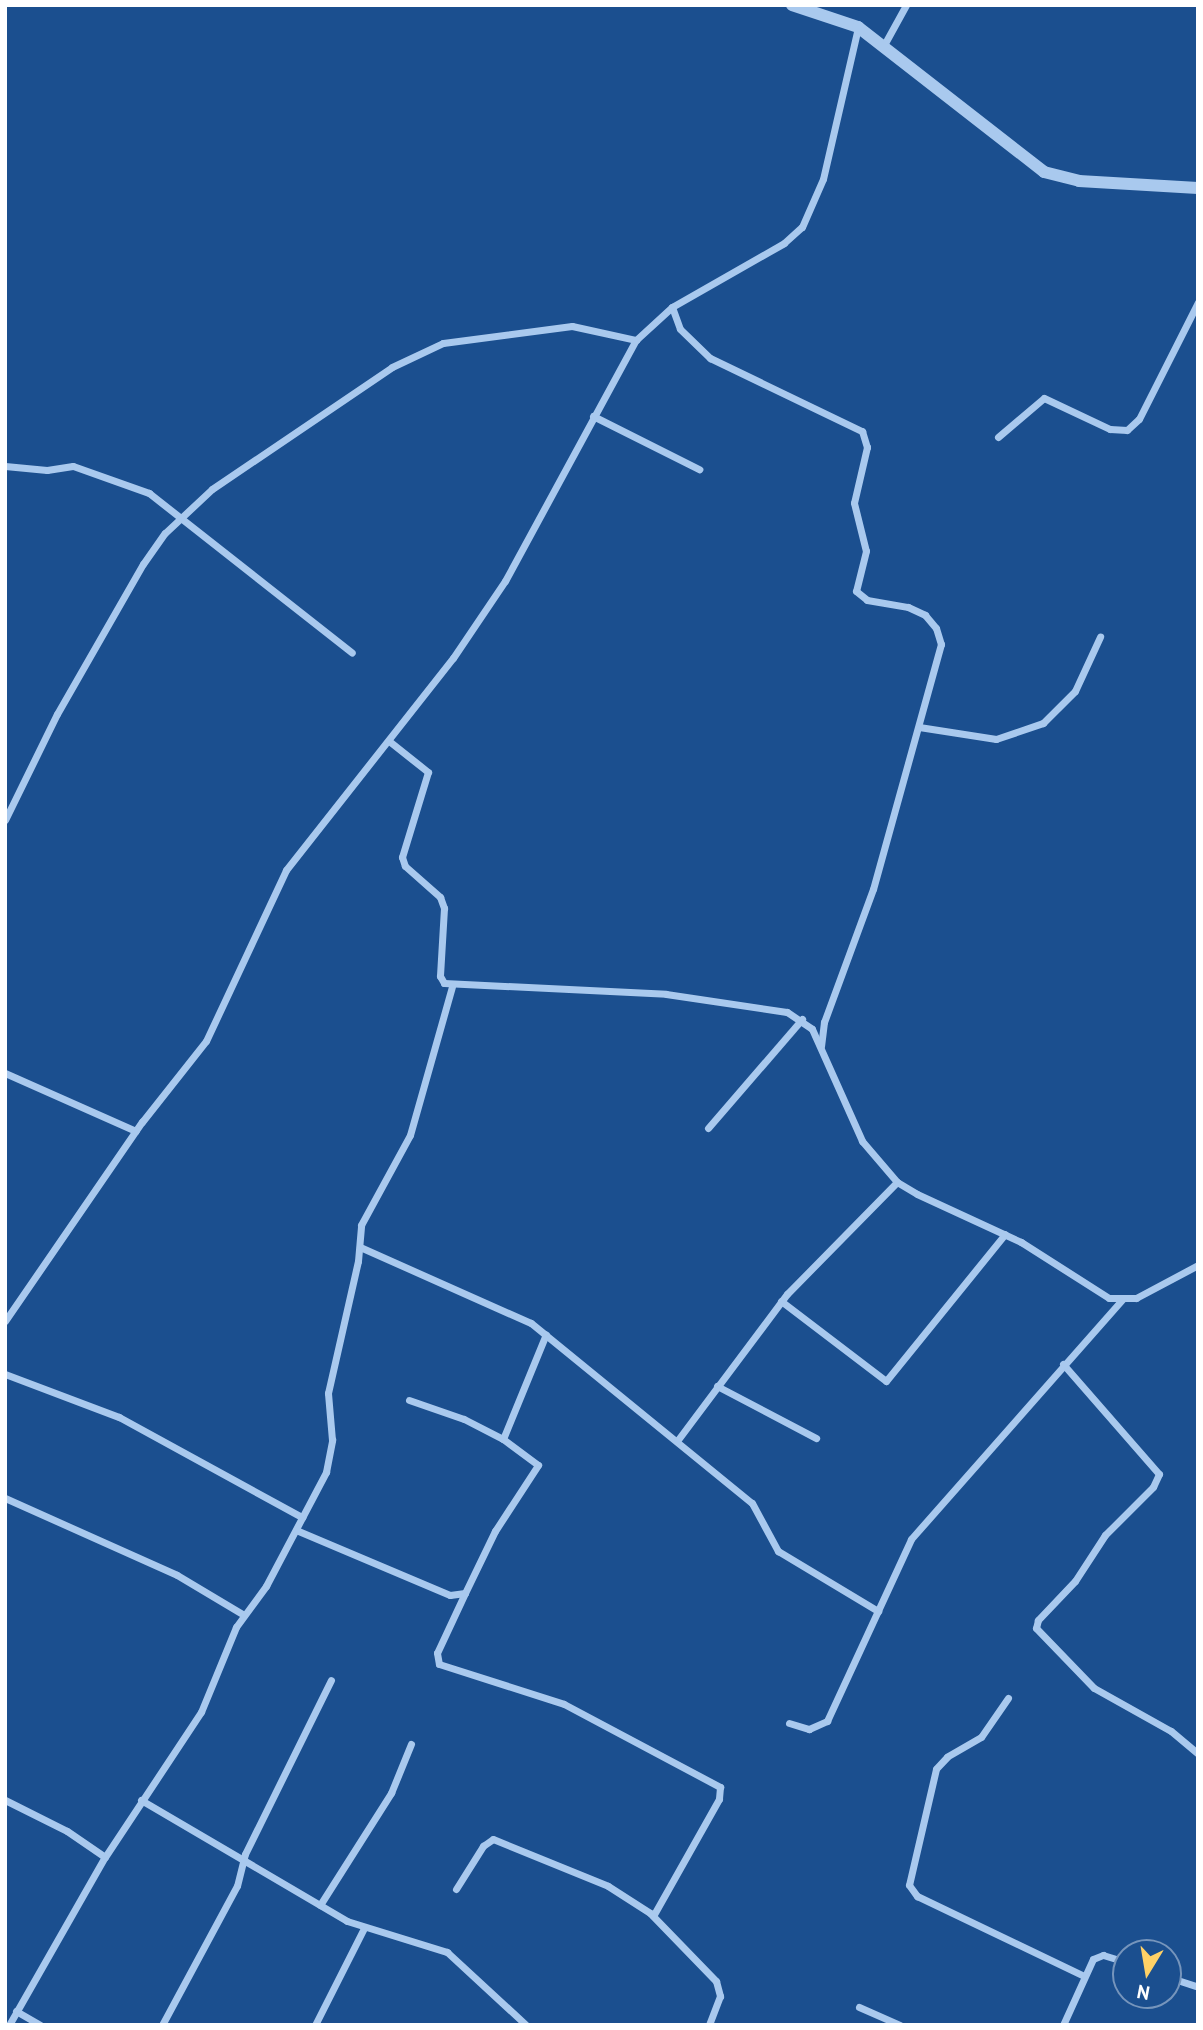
<!DOCTYPE html>
<style>
body{margin:0}
#map{position:relative;width:1203px;height:2030px;overflow:hidden;background:#1b4f8f;font-family:"PT Sans",sans-serif}
div>[style]{position:absolute}
.minor>*{height:7px;margin:-3.5px;padding:0 3.5px;transform-origin:3.5px;border-radius:3.5px;background:#a9c9ee}
.tertiary>*{height:12px;margin:-6px;padding:0 6px;transform-origin:6px;border-radius:6px;background:#a9c9ee}
span{translate:-50% -50%;white-space:nowrap;text-align:center;line-height:1.15;-webkit-text-stroke:6px #1b4f8f;paint-order:stroke}
.frame{position:absolute;inset:0;border:7px solid #fff;pointer-events:none}
.north{position:absolute;left:1112px;top:1939px;width:70px;height:70px;box-sizing:border-box;background:#1b4f8f;border:2px solid #7695bc;border-radius:50%;rotate:191deg;font-size:19px;font-weight:700;line-height:28px;text-align:center;color:#fff}
.north::after{content:'';display:block;margin:auto;width:24px;height:32px;background:#ffd166;clip-path:polygon(50% 0,100% 100%,50% 72%,0 100%)}
</style>
<div id="map">
<div class="minor">
<i style="left:884px;top:45px;width:46px;rotate:-61.2deg"></i>
<i style="left:672px;top:307px;width:23px;rotate:70deg"></i>
<i style="left:680px;top:329px;width:42px;rotate:44deg"></i>
<i style="left:710px;top:358px;width:169px;rotate:25.7deg"></i>
<i style="left:862px;top:431px;width:17px;rotate:73deg"></i>
<i style="left:867px;top:447px;width:57px;rotate:103.1deg"></i>
<i style="left:854px;top:503px;width:49px;rotate:76deg"></i>
<i style="left:866px;top:551px;width:41px;rotate:104deg"></i>
<i style="left:856px;top:591px;width:14px;rotate:39deg"></i>
<i style="left:867px;top:600px;width:42px;rotate:9.7deg"></i>
<i style="left:908px;top:607px;width:19px;rotate:25deg"></i>
<i style="left:925px;top:615px;width:17px;rotate:50deg"></i>
<i style="left:936px;top:628px;width:17px;rotate:73deg"></i>
<i style="left:941px;top:644px;width:254px;rotate:105.5deg"></i>
<i style="left:873px;top:889px;width:142px;rotate:110.2deg"></i>
<i style="left:824px;top:1022px;width:24px;rotate:97deg"></i>
<i style="left:593px;top:416px;width:119px;rotate:26.6deg"></i>
<i style="left:998px;top:437px;width:60px;rotate:-40.3deg"></i>
<i style="left:1044px;top:398px;width:73px;rotate:25.2deg"></i>
<i style="left:1110px;top:429px;width:17px;rotate:3deg"></i>
<i style="left:1127px;top:430px;width:16px;rotate:-43deg"></i>
<i style="left:1139px;top:419px;width:131px;rotate:-63.2deg"></i>
<i style="left:5px;top:466px;width:42px;rotate:5.4deg"></i>
<i style="left:47px;top:470px;width:26px;rotate:-9deg"></i>
<i style="left:73px;top:466px;width:81px;rotate:19.6deg"></i>
<i style="left:149px;top:493px;width:258px;rotate:38.2deg"></i>
<i style="left:919px;top:727px;width:78px;rotate:8.9deg"></i>
<i style="left:996px;top:739px;width:50px;rotate:-18.8deg"></i>
<i style="left:1043px;top:723px;width:45px;rotate:-45deg"></i>
<i style="left:1075px;top:691px;width:60px;rotate:-65.2deg"></i>
<i style="left:389px;top:741px;width:50px;rotate:38.5deg"></i>
<i style="left:428px;top:772px;width:89px;rotate:107deg"></i>
<i style="left:402px;top:857px;width:9px;rotate:72deg"></i>
<i style="left:405px;top:866px;width:47px;rotate:41.5deg"></i>
<i style="left:440px;top:897px;width:12px;rotate:70deg"></i>
<i style="left:444px;top:908px;width:68px;rotate:93.4deg"></i>
<i style="left:440px;top:976px;width:8px;rotate:60deg"></i>
<i style="left:444px;top:983px;width:222px;rotate:2.8deg"></i>
<i style="left:666px;top:994px;width:122px;rotate:8.5deg"></i>
<i style="left:787px;top:1012px;width:30px;rotate:34deg"></i>
<i style="left:812px;top:1029px;width:123px;rotate:65.9deg"></i>
<i style="left:862px;top:1141px;width:54px;rotate:49.5deg"></i>
<i style="left:897px;top:1182px;width:23px;rotate:31deg"></i>
<i style="left:917px;top:1194px;width:115px;rotate:24.8deg"></i>
<i style="left:1021px;top:1242px;width:104px;rotate:32.5deg"></i>
<i style="left:1109px;top:1298px;width:27px"></i>
<i style="left:1136px;top:1298px;width:70px;rotate:-28deg"></i>
<i style="left:5px;top:820px;width:118px;rotate:-63.9deg"></i>
<i style="left:57px;top:714px;width:173px;rotate:-60.2deg"></i>
<i style="left:143px;top:564px;width:38px;rotate:-55deg"></i>
<i style="left:165px;top:533px;width:64px;rotate:-43.1deg"></i>
<i style="left:212px;top:489px;width:217px;rotate:-34.1deg"></i>
<i style="left:392px;top:367px;width:56px;rotate:-25.2deg"></i>
<i style="left:443px;top:343px;width:130px;rotate:-7.5deg"></i>
<i style="left:572px;top:326px;width:66px;rotate:12.3deg"></i>
<i style="left:5px;top:1073px;width:143px;rotate:23.9deg"></i>
<i style="left:708px;top:1128px;width:144px;rotate:-49.2deg"></i>
<i style="left:360px;top:1247px;width:187px;rotate:24deg"></i>
<i style="left:531px;top:1323px;width:285px;rotate:39.2deg"></i>
<i style="left:752px;top:1503px;width:55px;rotate:61.6deg"></i>
<i style="left:778px;top:1551px;width:117px;rotate:31deg"></i>
<i style="left:781px;top:1301px;width:132px;rotate:37.3deg"></i>
<i style="left:886px;top:1381px;width:189px;rotate:-51deg"></i>
<i style="left:5px;top:1321px;width:242px;rotate:-55.5deg"></i>
<i style="left:142px;top:1122px;width:103px;rotate:-51.7deg"></i>
<i style="left:206px;top:1041px;width:189px;rotate:-64.9deg"></i>
<i style="left:286px;top:870px;width:270px;rotate:-51.8deg"></i>
<i style="left:453px;top:658px;width:93px;rotate:-56deg"></i>
<i style="left:505px;top:581px;width:274px;rotate:-61.5deg"></i>
<i style="left:636px;top:340px;width:49px;rotate:-42.5deg"></i>
<i style="left:672px;top:307px;width:129px;rotate:-29.7deg"></i>
<i style="left:784px;top:243px;width:24px;rotate:-42deg"></i>
<i style="left:802px;top:227px;width:52px;rotate:-66.4deg"></i>
<i style="left:823px;top:179px;width:156px;rotate:-77deg"></i>
<i style="left:1063px;top:1364px;width:146px;rotate:48.9deg"></i>
<i style="left:1159px;top:1474px;width:14px;rotate:115deg"></i>
<i style="left:1153px;top:1487px;width:68px;rotate:135deg"></i>
<i style="left:1105px;top:1535px;width:55px;rotate:123.1deg"></i>
<i style="left:1075px;top:1581px;width:54px;rotate:133.5deg"></i>
<i style="left:1038px;top:1620px;width:8px;rotate:104deg"></i>
<i style="left:1036px;top:1628px;width:83px;rotate:46deg"></i>
<i style="left:1094px;top:1688px;width:88px;rotate:29.2deg"></i>
<i style="left:1171px;top:1731px;width:35px;rotate:40deg"></i>
<i style="left:5px;top:1374px;width:122px;rotate:20.7deg"></i>
<i style="left:119px;top:1417px;width:209px;rotate:28.7deg"></i>
<i style="left:717px;top:1386px;width:112px;rotate:27.7deg"></i>
<i style="left:409px;top:1400px;width:58px;rotate:19.1deg"></i>
<i style="left:464px;top:1419px;width:44px;rotate:27.1deg"></i>
<i style="left:677px;top:1441px;width:184px;rotate:-53.2deg"></i>
<i style="left:787px;top:1294px;width:157px;rotate:-45.5deg"></i>
<i style="left:5px;top:1498px;width:188px;rotate:24.1deg"></i>
<i style="left:177px;top:1575px;width:78px;rotate:30.8deg"></i>
<i style="left:296px;top:1530px;width:167px;rotate:22.9deg"></i>
<i style="left:450px;top:1595px;width:15px;rotate:-8deg"></i>
<i style="left:465px;top:1593px;width:69px;rotate:-64.2deg"></i>
<i style="left:495px;top:1531px;width:79px;rotate:-56.9deg"></i>
<i style="left:538px;top:1465px;width:44px;rotate:-143.4deg"></i>
<i style="left:503px;top:1439px;width:113px;rotate:-67.7deg"></i>
<i style="left:465px;top:1593px;width:66px;rotate:115deg"></i>
<i style="left:437px;top:1653px;width:11px;rotate:80deg"></i>
<i style="left:439px;top:1664px;width:131px;rotate:17.7deg"></i>
<i style="left:564px;top:1704px;width:177px;rotate:28deg"></i>
<i style="left:720px;top:1787px;width:12px;rotate:95deg"></i>
<i style="left:719px;top:1799px;width:134px;rotate:119.4deg"></i>
<i style="left:1008px;top:1698px;width:47px;rotate:124.7deg"></i>
<i style="left:981px;top:1737px;width:39px;rotate:150deg"></i>
<i style="left:947px;top:1757px;width:16px;rotate:133deg"></i>
<i style="left:936px;top:1769px;width:119px;rotate:103.1deg"></i>
<i style="left:909px;top:1885px;width:14px;rotate:54deg"></i>
<i style="left:917px;top:1896px;width:185px;rotate:25.6deg"></i>
<i style="left:789px;top:1723px;width:21px;rotate:17deg"></i>
<i style="left:809px;top:1729px;width:20px;rotate:-24deg"></i>
<i style="left:827px;top:1721px;width:200px;rotate:-65.2deg"></i>
<i style="left:911px;top:1539px;width:319px;rotate:-48.6deg"></i>
<i style="left:5px;top:1800px;width:69px;rotate:26.6deg"></i>
<i style="left:67px;top:1831px;width:46px;rotate:34.4deg"></i>
<i style="left:141px;top:1800px;width:239px;rotate:30.4deg"></i>
<i style="left:347px;top:1921px;width:105px;rotate:17.2deg"></i>
<i style="left:447px;top:1952px;width:108px;rotate:42.7deg"></i>
<i style="left:456px;top:1889px;width:51px;rotate:-57.9deg"></i>
<i style="left:483px;top:1846px;width:12px;rotate:-35deg"></i>
<i style="left:493px;top:1839px;width:124px;rotate:22.2deg"></i>
<i style="left:608px;top:1886px;width:50px;rotate:32.7deg"></i>
<i style="left:650px;top:1913px;width:95px;rotate:45.9deg"></i>
<i style="left:716px;top:1981px;width:16px;rotate:75deg"></i>
<i style="left:720px;top:1996px;width:31px;rotate:111deg"></i>
<i style="left:320px;top:1905px;width:133px;rotate:-57.6deg"></i>
<i style="left:391px;top:1793px;width:53px;rotate:-67.8deg"></i>
<i style="left:1168px;top:1977px;width:32px;rotate:18deg"></i>
<i style="left:859px;top:2007px;width:45px;rotate:23.7deg"></i>
<i style="left:16px;top:2011px;width:28px;rotate:30deg"></i>
<i style="left:9px;top:2025px;width:193px;rotate:-60.3deg"></i>
<i style="left:105px;top:1857px;width:174px;rotate:-56.5deg"></i>
<i style="left:201px;top:1712px;width:92px;rotate:-67.6deg"></i>
<i style="left:236px;top:1627px;width:51px;rotate:-53.8deg"></i>
<i style="left:266px;top:1586px;width:129px;rotate:-62.2deg"></i>
<i style="left:326px;top:1472px;width:33px;rotate:-79deg"></i>
<i style="left:332px;top:1440px;width:47px;rotate:-94.9deg"></i>
<i style="left:328px;top:1393px;width:135px;rotate:-77.2deg"></i>
<i style="left:358px;top:1261px;width:36px;rotate:-85deg"></i>
<i style="left:361px;top:1225px;width:102px;rotate:-61.4deg"></i>
<i style="left:410px;top:1135px;width:154px;rotate:-74.2deg"></i>
<i style="left:162px;top:2025px;width:158px;rotate:-61.7deg"></i>
<i style="left:237px;top:1886px;width:33px;rotate:-76deg"></i>
<i style="left:245px;top:1854px;width:194px;rotate:-63.7deg"></i>
<i style="left:315px;top:2025px;width:109px;rotate:-63.2deg"></i>
<i style="left:1063px;top:2025px;width:72px;rotate:-65.6deg"></i>
<i style="left:1093px;top:1959px;width:11px;rotate:-22deg"></i>
<i style="left:1103px;top:1955px;width:24px;rotate:17deg"></i>
</div>
<div class="tertiary">
<i style="left:792px;top:5px;width:70px;rotate:18.4deg"></i>
<i style="left:858px;top:27px;width:236px;rotate:37.9deg"></i>
<i style="left:1044px;top:172px;width:36px;rotate:14deg"></i>
<i style="left:1079px;top:181px;width:119px;rotate:3.4deg"></i>
</div>
<div class="frame"></div>
<div class="north">N</div>
</div>
